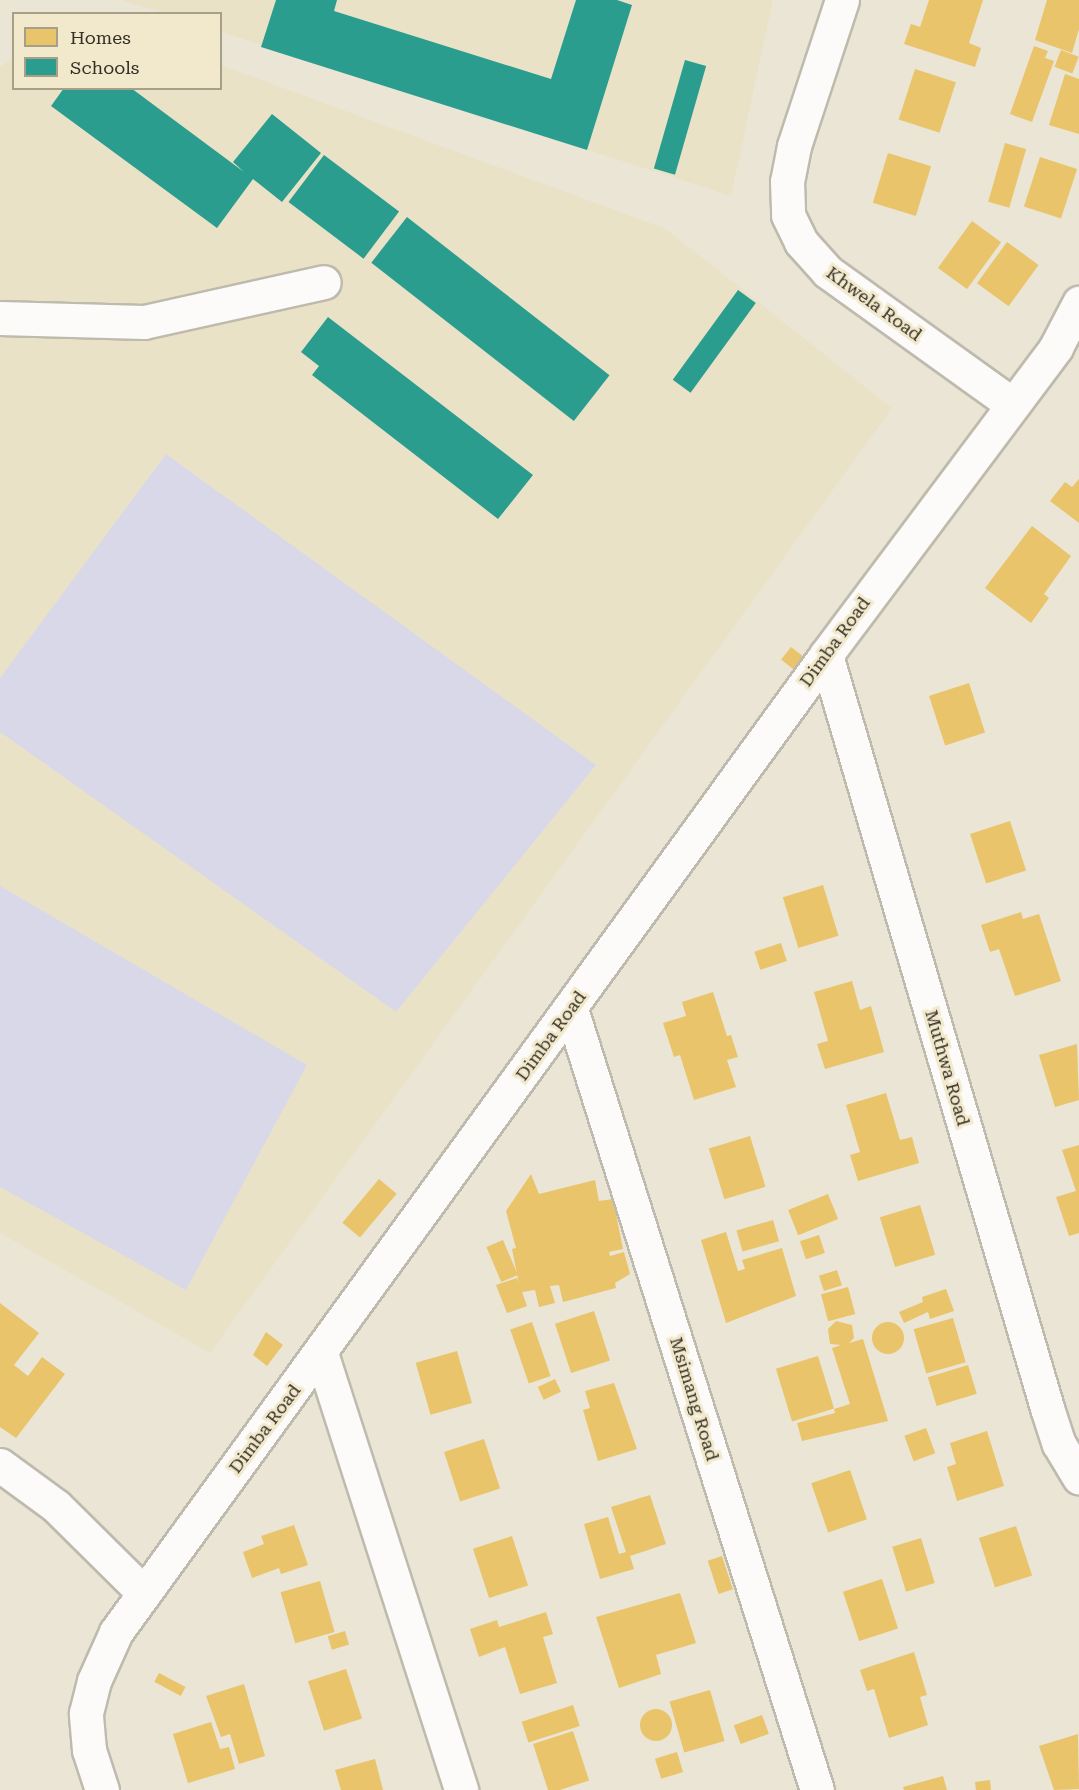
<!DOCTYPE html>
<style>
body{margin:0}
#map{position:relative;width:1079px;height:1790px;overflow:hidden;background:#eae5d5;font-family:"Roboto Serif",serif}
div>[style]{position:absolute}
.built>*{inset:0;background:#eae2c7}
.green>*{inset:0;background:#d9d8e8}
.homes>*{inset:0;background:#e9c46a;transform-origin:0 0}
.round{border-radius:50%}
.schools>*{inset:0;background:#2a9d8f;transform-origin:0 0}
.roads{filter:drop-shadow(2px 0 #bebaad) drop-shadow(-2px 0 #bebaad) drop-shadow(0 2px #bebaad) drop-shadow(0 -2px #bebaad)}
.minor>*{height:33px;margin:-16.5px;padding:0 16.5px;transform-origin:16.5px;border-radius:16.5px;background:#fcfbf9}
span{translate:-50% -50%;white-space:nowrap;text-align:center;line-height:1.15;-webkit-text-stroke:6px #f2e9cd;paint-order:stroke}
.street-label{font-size:18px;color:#343025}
.legend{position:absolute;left:12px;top:12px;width:210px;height:78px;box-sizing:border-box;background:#f2e9cd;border:2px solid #a69f8a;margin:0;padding:8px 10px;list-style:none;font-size:18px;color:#343025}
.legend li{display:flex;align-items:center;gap:12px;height:30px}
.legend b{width:30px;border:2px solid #a69f8a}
</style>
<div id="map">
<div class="built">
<i style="clip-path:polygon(121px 0,773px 0,731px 196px,221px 32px,220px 14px,163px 13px)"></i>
<i style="clip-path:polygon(13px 57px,14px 88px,220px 88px,221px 65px,666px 229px,892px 408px,210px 1353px,0 1233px,0 67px)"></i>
</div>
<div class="green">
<i style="clip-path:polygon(166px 454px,596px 765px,396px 1012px,0 732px,0 678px)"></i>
<i style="clip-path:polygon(0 886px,307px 1065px,186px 1290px,0 1187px)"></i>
</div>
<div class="homes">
<i style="clip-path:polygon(929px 0,983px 0,969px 43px,981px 48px,975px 67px,904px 44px,911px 24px,920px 27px)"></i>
<i style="clip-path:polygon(1047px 0,1079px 0,1079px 29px,1072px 53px,1035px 40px)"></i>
<i style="clip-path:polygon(1034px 46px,1048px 51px,1045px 58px,1054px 61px,1032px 122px,1010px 114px)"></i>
<i style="left:1061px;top:50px;width:19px;height:18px;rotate:21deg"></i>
<i style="left:915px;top:69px;width:43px;height:53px;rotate:18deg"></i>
<i style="clip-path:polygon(1065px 74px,1079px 79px,1079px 134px,1049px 125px)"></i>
<i style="left:1005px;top:143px;width:22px;height:61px;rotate:16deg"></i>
<i style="left:888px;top:153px;width:45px;height:52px;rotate:17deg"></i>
<i style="left:1040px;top:157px;width:39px;height:52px;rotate:18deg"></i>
<i style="left:972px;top:221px;width:36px;height:58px;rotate:36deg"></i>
<i style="left:1007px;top:242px;width:39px;height:51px;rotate:36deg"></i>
<i style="clip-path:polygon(1079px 479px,1079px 523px,1050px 501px,1065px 482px,1072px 487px)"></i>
<i style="clip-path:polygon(1032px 526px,1071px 556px,1044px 594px,1049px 598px,1031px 623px,985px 588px)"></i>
<i style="left:791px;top:647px;width:16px;height:16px;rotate:38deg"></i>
<i style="left:969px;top:683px;width:52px;height:42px;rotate:72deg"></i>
<i style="left:1010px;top:821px;width:52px;height:42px;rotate:72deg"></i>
<i style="left:823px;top:885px;width:53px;height:42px;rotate:73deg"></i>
<i style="clip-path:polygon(1021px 912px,1023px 919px,1039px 914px,1061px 981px,1015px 996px,999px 949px,990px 952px,981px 925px)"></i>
<i style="left:781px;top:943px;width:19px;height:28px;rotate:72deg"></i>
<i style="clip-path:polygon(852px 981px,860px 1010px,871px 1006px,884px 1052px,825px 1069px,817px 1044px,828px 1041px,814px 992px)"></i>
<i style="clip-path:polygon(713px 992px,727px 1036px,731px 1035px,738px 1057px,727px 1060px,736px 1087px,694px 1100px,680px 1055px,674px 1057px,663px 1023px,686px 1016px,682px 1002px)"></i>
<i style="clip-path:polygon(1077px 1044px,1079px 1100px,1055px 1107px,1039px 1055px)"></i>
<i style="clip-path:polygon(886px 1093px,900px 1140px,912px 1137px,919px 1163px,858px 1181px,850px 1155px,860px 1152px,846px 1105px)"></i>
<i style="left:750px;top:1136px;width:53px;height:43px;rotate:73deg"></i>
<i style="clip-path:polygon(1079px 1145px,1079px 1233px,1069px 1236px,1056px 1197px,1076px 1191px,1062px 1150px)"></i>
<i style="clip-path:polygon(531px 1174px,539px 1194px,595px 1180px,599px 1201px,613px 1199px,623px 1249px,609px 1252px,610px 1256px,624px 1252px,630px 1274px,615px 1283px,616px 1288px,563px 1302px,559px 1285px,550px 1286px,555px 1303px,539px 1307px,535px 1290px,522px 1292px,527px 1306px,507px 1313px,496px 1285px,517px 1278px,519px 1284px,512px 1249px,516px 1248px,506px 1211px)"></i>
<i style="left:379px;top:1179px;width:23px;height:57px;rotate:40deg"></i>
<i style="left:828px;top:1194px;width:27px;height:43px;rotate:68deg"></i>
<i style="left:920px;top:1205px;width:52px;height:42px;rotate:73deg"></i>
<i style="left:773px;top:1220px;width:22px;height:38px;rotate:74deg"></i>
<i style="clip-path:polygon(726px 1232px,738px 1271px,745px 1269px,742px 1260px,782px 1248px,796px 1296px,726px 1323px,701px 1240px)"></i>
<i style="left:819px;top:1235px;width:19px;height:20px;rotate:72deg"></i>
<i style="left:503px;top:1240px;width:38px;height:18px;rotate:67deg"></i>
<i style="left:837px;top:1270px;width:16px;height:19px;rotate:72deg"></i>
<i style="left:848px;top:1287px;width:28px;height:28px;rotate:75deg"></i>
<i style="clip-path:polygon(946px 1289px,954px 1311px,930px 1319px,928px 1312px,904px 1323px,899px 1312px,923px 1302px,922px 1297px)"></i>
<i style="clip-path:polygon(0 1303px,39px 1333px,14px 1365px,28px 1376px,42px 1357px,65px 1374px,16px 1438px,0 1427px)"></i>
<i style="left:594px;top:1311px;width:52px;height:41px;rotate:72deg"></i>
<i style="left:953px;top:1318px;width:46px;height:41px;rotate:74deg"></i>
<i style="clip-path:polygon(836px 1321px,852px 1325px,854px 1338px,849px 1343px,863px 1339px,888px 1421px,802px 1441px,797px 1423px,835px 1413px,834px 1409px,850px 1404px,832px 1348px,841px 1345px,830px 1344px,828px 1329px)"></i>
<i style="left:532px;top:1322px;width:57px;height:23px;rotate:71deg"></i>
<i class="round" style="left:872px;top:1322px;width:32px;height:32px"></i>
<i style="clip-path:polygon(266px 1332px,283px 1345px,267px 1366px,253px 1355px)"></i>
<i style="left:457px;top:1351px;width:54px;height:43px;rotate:74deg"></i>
<i style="left:818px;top:1356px;width:55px;height:44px;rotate:73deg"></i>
<i style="left:968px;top:1365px;width:30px;height:42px;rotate:73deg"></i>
<i style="left:555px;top:1379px;width:14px;height:19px;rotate:65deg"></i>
<i style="clip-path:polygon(614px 1383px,637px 1449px,598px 1461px,583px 1410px,590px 1408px,585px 1391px)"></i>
<i style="left:926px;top:1428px;width:27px;height:23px;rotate:70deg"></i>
<i style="clip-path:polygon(987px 1431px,1004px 1486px,957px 1501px,947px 1467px,956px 1464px,950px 1443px)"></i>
<i style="left:484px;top:1439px;width:52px;height:42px;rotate:72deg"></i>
<i style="left:850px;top:1470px;width:52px;height:41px;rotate:71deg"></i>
<i style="clip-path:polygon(650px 1495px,666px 1544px,630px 1556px,634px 1569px,600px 1579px,584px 1524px,608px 1517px,619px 1554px,626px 1552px,611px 1507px)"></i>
<i style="clip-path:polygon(294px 1525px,308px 1565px,281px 1574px,279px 1568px,252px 1578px,243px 1552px,264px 1544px,261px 1536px)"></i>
<i style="left:1016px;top:1526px;width:52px;height:39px;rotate:72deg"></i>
<i style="left:512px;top:1536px;width:52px;height:41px;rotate:72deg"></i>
<i style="left:921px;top:1538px;width:47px;height:30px;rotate:73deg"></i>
<i style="left:722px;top:1556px;width:35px;height:15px;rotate:72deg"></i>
<i style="left:882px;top:1579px;width:52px;height:41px;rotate:72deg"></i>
<i style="left:320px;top:1581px;width:53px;height:41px;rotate:74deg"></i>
<i style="clip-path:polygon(680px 1593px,696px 1643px,656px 1655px,661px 1674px,619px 1688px,596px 1617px)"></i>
<i style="clip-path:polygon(546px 1612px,553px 1634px,543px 1637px,557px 1683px,520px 1694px,505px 1647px,479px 1657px,470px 1629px,497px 1620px,499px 1627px)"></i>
<i style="left:345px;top:1631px;width:14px;height:18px;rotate:73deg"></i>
<i style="clip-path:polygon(914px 1652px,927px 1695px,920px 1697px,928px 1725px,889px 1738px,874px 1689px,867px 1691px,860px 1670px)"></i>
<i style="left:346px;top:1669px;width:52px;height:40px;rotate:72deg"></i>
<i style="left:159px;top:1673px;width:30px;height:10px;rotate:28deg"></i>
<i style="clip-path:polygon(244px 1684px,265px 1756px,239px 1764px,230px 1734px,221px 1737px,206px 1696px)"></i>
<i style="left:710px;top:1690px;width:53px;height:42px;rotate:74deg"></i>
<i style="left:573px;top:1705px;width:22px;height:54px;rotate:72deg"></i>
<i class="round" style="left:640px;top:1709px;width:32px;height:32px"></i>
<i style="left:762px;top:1715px;width:20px;height:30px;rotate:70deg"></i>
<i style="clip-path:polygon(211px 1722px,220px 1749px,229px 1747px,235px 1769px,188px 1783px,173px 1734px)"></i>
<i style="left:573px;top:1731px;width:52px;height:42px;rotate:72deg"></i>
<i style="clip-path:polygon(1078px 1734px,1079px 1789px,1054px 1790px,1039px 1746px)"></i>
<i style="left:677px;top:1752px;width:21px;height:23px;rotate:73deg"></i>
<i style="clip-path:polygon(375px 1759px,383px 1790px,341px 1790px,335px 1770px)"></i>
<i style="clip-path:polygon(943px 1776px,947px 1790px,904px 1790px,903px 1787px)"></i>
<i style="clip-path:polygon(990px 1780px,991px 1790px,976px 1790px,975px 1782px)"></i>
</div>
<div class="schools">
<i style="clip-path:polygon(276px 0,337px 0,334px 11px,551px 79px,576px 0,617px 0,632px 5px,587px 150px,261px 47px)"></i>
<i style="left:685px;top:60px;width:22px;height:113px;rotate:16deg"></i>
<i style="clip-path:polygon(64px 88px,131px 88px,244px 172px,233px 162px,272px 114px,321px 153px,282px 202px,253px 179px,217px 228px,51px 106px)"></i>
<i style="left:324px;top:155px;width:94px;height:59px;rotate:37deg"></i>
<i style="left:407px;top:217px;width:257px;height:58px;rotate:38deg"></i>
<i style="left:738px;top:290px;width:22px;height:111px;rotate:36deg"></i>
<i style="clip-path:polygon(328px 317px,533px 475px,498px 519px,312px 375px,319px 366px,301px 352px)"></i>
</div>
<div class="roads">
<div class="minor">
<i style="left:842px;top:0;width:154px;rotate:108.2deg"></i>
<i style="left:794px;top:146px;width:36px;rotate:101deg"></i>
<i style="left:787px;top:181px;width:34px;rotate:88deg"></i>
<i style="left:788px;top:215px;width:30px;rotate:64deg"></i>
<i style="left:801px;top:242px;width:40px;rotate:48deg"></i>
<i style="left:828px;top:272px;width:226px;rotate:35.7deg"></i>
<i style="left:0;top:318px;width:144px;rotate:1.6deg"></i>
<i style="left:144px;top:322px;width:184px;rotate:-12.5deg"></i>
<i style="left:826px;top:655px;width:785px;rotate:73.64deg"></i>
<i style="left:1047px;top:1408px;width:38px;rotate:72deg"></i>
<i style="left:1059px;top:1444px;width:39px;rotate:59deg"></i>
<i style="left:571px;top:1009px;width:819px;rotate:72.52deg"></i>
<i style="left:321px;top:1353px;width:459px;rotate:72.2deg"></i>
<i style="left:0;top:1465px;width:69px;rotate:36.2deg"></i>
<i style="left:56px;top:1506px;width:124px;rotate:44.7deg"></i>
<i style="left:102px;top:1790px;width:42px;rotate:-108deg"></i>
<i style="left:89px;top:1750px;width:37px;rotate:-95deg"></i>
<i style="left:86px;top:1713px;width:33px;rotate:-76deg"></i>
<i style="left:94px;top:1681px;width:54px;rotate:-65.8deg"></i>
<i style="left:116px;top:1632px;width:1208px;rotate:-53.99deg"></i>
<i style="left:826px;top:655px;width:384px;rotate:-53.2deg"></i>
<i style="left:1056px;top:347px;width:50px;rotate:-62.4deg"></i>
</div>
</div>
<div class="street-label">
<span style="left:874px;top:304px;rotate:36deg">Khwela Road</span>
<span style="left:835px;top:642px;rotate:-54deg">Dimba Road</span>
<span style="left:551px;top:1036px;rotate:-54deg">Dimba Road</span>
<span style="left:947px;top:1068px;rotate:74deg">Muthwa Road</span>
<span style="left:694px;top:1399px;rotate:73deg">Msimang Road</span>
<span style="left:265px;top:1429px;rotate:-53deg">Dimba Road</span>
</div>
<ul class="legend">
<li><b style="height:16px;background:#e9c46a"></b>Homes</li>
<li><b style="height:16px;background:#2a9d8f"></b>Schools</li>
</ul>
</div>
